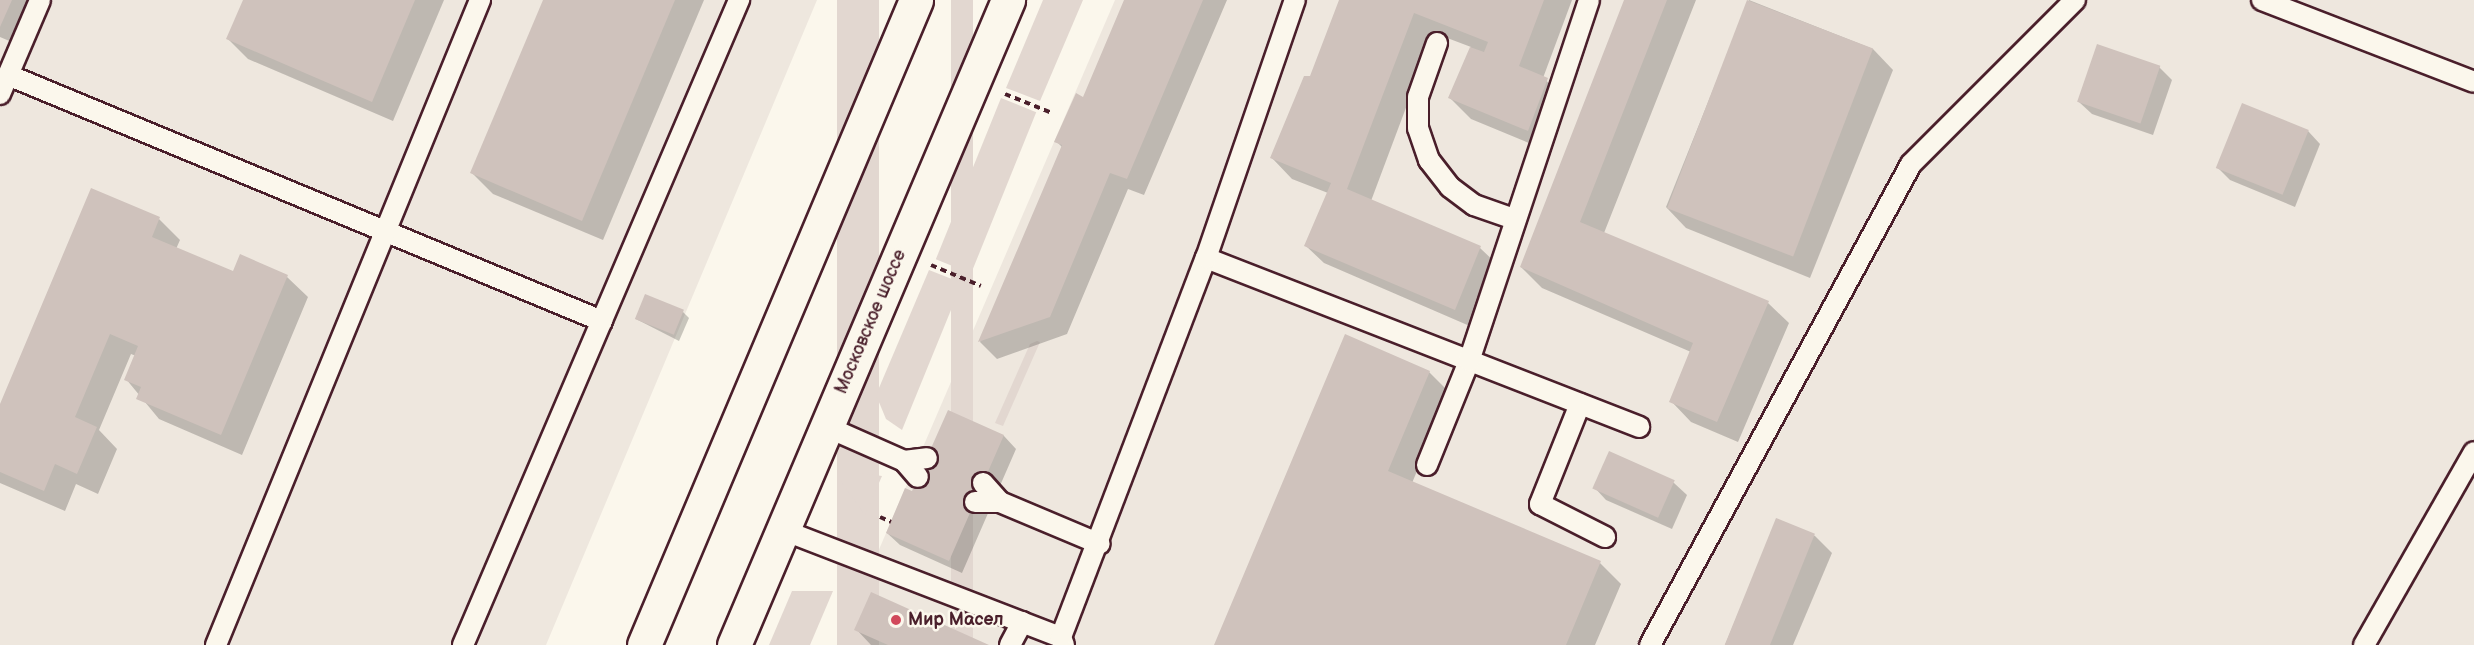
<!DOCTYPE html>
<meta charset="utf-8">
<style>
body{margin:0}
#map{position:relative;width:2474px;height:645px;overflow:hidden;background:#fbf7ec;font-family:"Balsamiq Sans",sans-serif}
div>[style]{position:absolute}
.built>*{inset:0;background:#eee7de}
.green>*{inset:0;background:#e2d7d0;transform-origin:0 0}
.shadow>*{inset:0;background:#0003}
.building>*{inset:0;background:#cfc2bc;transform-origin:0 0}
.path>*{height:4px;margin-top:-2px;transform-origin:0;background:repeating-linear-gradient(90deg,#4a1f2b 0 6px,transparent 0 10.5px)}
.roads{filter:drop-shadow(2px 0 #4a1f2b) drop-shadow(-2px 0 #4a1f2b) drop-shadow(0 2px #4a1f2b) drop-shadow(0 -2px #4a1f2b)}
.lane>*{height:20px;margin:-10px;padding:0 10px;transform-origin:10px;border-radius:10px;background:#fbf7ec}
.primary>*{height:33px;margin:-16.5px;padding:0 16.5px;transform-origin:16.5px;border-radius:16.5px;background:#fbf7ec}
.dots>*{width:16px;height:16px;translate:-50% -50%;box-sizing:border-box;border:3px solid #fbf7ec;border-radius:50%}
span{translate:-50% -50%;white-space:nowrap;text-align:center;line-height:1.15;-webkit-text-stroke:5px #fbf7ec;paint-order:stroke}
.street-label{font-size:18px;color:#4a1f2b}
.poi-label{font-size:18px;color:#4a1f2b;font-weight:700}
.left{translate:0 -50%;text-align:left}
</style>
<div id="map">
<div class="built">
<i style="clip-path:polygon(0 0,817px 0,546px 645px,0 645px)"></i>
<i style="clip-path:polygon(1115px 0,2474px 0,2474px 645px,838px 645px)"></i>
</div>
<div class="green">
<i style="left:837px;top:0;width:42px;height:700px"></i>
<i style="left:951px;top:0;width:22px;height:700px"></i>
<i style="clip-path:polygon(1043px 0,1083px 0,1040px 101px,1006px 88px)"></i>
<i style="left:1001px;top:98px;width:38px;height:174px;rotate:22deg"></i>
<i style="clip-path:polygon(929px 270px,962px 283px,902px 430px,886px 419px,876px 395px)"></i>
<i style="clip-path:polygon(1037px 341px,1040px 342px,1003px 426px,995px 423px,1030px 344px)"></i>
<i style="clip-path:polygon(860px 473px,882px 476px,865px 515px,839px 479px)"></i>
<i style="clip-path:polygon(792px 591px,833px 591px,810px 645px,769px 645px)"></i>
</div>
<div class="shadow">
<i style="clip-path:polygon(0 0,26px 0,37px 11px,21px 46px,0 37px)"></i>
<i style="clip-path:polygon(244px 0,444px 0,393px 121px,248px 59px,228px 39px)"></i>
<i style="clip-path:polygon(545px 0,704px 0,603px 240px,493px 194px,472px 173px)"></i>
<i style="clip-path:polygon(1126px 0,1227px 0,1144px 195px,1128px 189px,1067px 334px,997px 359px,980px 342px,1062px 147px,1056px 141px,1084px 99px)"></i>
<i style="clip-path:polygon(1341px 0,1572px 0,1543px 78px,1568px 100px,1548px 151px,1471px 119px,1450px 98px,1471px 47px,1434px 33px,1371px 201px,1480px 248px,1498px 265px,1472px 327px,1324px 263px,1306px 246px,1328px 193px,1292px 179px,1272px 158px,1311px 78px)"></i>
<i style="clip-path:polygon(1626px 0,1696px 0,1604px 233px,1768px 303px,1789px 323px,1738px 442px,1691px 422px,1671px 401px,1691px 352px,1542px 288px,1521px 267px)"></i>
<i style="clip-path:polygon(1749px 0,1873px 49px,1893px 70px,1810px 278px,1686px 228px,1666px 207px)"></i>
<i style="clip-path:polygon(2159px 67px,2172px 80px,2153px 135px,2092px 114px,2079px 102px)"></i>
<i style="clip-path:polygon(2308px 131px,2320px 144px,2295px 207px,2230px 180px,2218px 168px)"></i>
<i style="clip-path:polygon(159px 219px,180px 240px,176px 249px,233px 273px,287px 277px,308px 297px,242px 455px,159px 419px,126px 379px,136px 356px,131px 354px,99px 430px,117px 449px,98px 494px,76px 484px,65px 511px,0 483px,0 408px)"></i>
<i style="clip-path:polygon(683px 312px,689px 318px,679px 341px,636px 319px)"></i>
<i style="clip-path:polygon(1429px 372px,1450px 393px,1412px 483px,1600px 563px,1621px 584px,1595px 645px,1215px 645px)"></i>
<i style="clip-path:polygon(949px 412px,1004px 436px,1016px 449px,962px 573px,900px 545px,887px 533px,913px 493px)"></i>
<i style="clip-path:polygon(1609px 453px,1674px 483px,1687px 495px,1672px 529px,1606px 500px,1594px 487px)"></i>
<i style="clip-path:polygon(1777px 520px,1815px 536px,1832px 553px,1793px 645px,1725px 645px)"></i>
<i style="clip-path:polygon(856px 629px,986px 645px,871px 645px)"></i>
</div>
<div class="building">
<i style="clip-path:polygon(0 0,12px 0,0 27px)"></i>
<i style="clip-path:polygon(243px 0,415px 0,372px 102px,226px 39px)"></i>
<i style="clip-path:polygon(543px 0,675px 0,582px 221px,470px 173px)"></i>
<i style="clip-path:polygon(1124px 0,1203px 0,1127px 179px,1110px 173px,1050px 317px,978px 342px,1062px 145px,1054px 142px,1076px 93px,1083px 97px)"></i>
<i style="clip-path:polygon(1339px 0,1544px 0,1519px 66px,1548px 78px,1528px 131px,1448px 98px,1470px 47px,1484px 52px,1488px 42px,1414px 13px,1347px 189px,1481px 246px,1455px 310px,1304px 246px,1331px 183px,1270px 158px,1304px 76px,1310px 76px)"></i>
<i style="clip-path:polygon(1624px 0,1667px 0,1580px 222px,1769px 301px,1717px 422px,1669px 402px,1693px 343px,1520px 267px)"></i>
<i style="left:1747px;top:0;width:135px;height:223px;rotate:21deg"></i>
<i style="left:2097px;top:44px;width:67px;height:61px;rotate:19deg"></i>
<i style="left:2242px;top:103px;width:72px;height:70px;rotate:22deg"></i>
<i style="clip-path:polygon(91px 188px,160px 217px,152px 237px,233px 271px,240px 254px,288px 275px,221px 435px,136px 399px,141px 387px,124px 380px,138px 346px,110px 334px,75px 417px,97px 427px,77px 474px,55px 464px,44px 491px,0 472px,0 404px)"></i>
<i style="left:645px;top:294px;width:42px;height:27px;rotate:22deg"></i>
<i style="clip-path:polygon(1345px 334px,1430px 371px,1388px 471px,1601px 561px,1566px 645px,1214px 645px)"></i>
<i style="clip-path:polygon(948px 410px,1004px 435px,949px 561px,886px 533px,905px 488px,912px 491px)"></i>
<i style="left:1609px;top:451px;width:72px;height:41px;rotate:24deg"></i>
<i style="left:1776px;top:518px;width:42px;height:138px;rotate:22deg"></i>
<i style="clip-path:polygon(871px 592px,989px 645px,888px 645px,854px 630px)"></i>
</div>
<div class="path">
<i style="left:1005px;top:94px;width:51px;rotate:22deg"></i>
<i style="left:931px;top:265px;width:54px;rotate:22.8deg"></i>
<i style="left:880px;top:517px;width:12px;rotate:24deg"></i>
</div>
<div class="roads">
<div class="lane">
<i style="left:2262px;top:0;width:227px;rotate:21.1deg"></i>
<i style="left:1437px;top:43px;width:57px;rotate:109.4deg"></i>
<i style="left:1418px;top:97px;width:31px;rotate:90deg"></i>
<i style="left:1418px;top:128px;width:34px;rotate:71deg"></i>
<i style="left:1429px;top:160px;width:34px;rotate:52deg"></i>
<i style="left:1450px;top:187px;width:30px;rotate:37deg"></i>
<i style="left:1474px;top:205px;width:42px;rotate:19.3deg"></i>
<i style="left:8px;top:75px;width:643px;rotate:22.5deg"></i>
<i style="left:0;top:94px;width:102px;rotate:-66.9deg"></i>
<i style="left:1206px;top:258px;width:465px;rotate:21.3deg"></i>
<i style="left:1580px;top:404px;width:108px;rotate:111.8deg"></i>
<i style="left:1540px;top:504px;width:73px;rotate:26.9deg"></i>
<i style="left:827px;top:427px;width:84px;rotate:23.8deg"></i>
<i style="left:904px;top:461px;width:21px;rotate:49deg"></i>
<i style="left:904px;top:461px;width:23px;rotate:-7deg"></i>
<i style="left:1427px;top:465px;width:112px;rotate:-68deg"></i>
<i style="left:1469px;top:361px;width:380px;rotate:-71.6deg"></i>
<i style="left:983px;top:483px;width:25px;rotate:48deg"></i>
<i style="left:975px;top:502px;width:25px"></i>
<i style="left:1000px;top:502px;width:108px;rotate:22.8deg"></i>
<i style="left:783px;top:530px;width:298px;rotate:21.1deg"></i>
<i style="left:216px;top:645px;width:697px;rotate:-67.74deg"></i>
<i style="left:463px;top:645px;width:702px;rotate:-66.83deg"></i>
<i style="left:1010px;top:645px;width:26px;rotate:-62deg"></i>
<i style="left:1064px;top:645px;width:9px;rotate:-111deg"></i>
<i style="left:1061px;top:637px;width:406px;rotate:-69.1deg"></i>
<i style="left:1206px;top:258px;width:273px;rotate:-71deg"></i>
<i style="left:1650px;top:645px;width:547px;rotate:-61.51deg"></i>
<i style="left:1911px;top:164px;width:232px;rotate:-45deg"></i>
<i style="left:2364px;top:645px;width:222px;rotate:-60.3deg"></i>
</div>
<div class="primary">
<i style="left:644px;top:645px;width:700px;rotate:-67.13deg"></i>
<i style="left:734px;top:645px;width:701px;rotate:-66.98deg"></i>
</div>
</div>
<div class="dots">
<i style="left:896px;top:620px;background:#d1495b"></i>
</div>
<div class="street-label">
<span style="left:871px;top:322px;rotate:-67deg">Московское шоссе</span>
</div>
<div class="poi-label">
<span class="left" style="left:908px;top:620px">Мир Масел</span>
</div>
</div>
